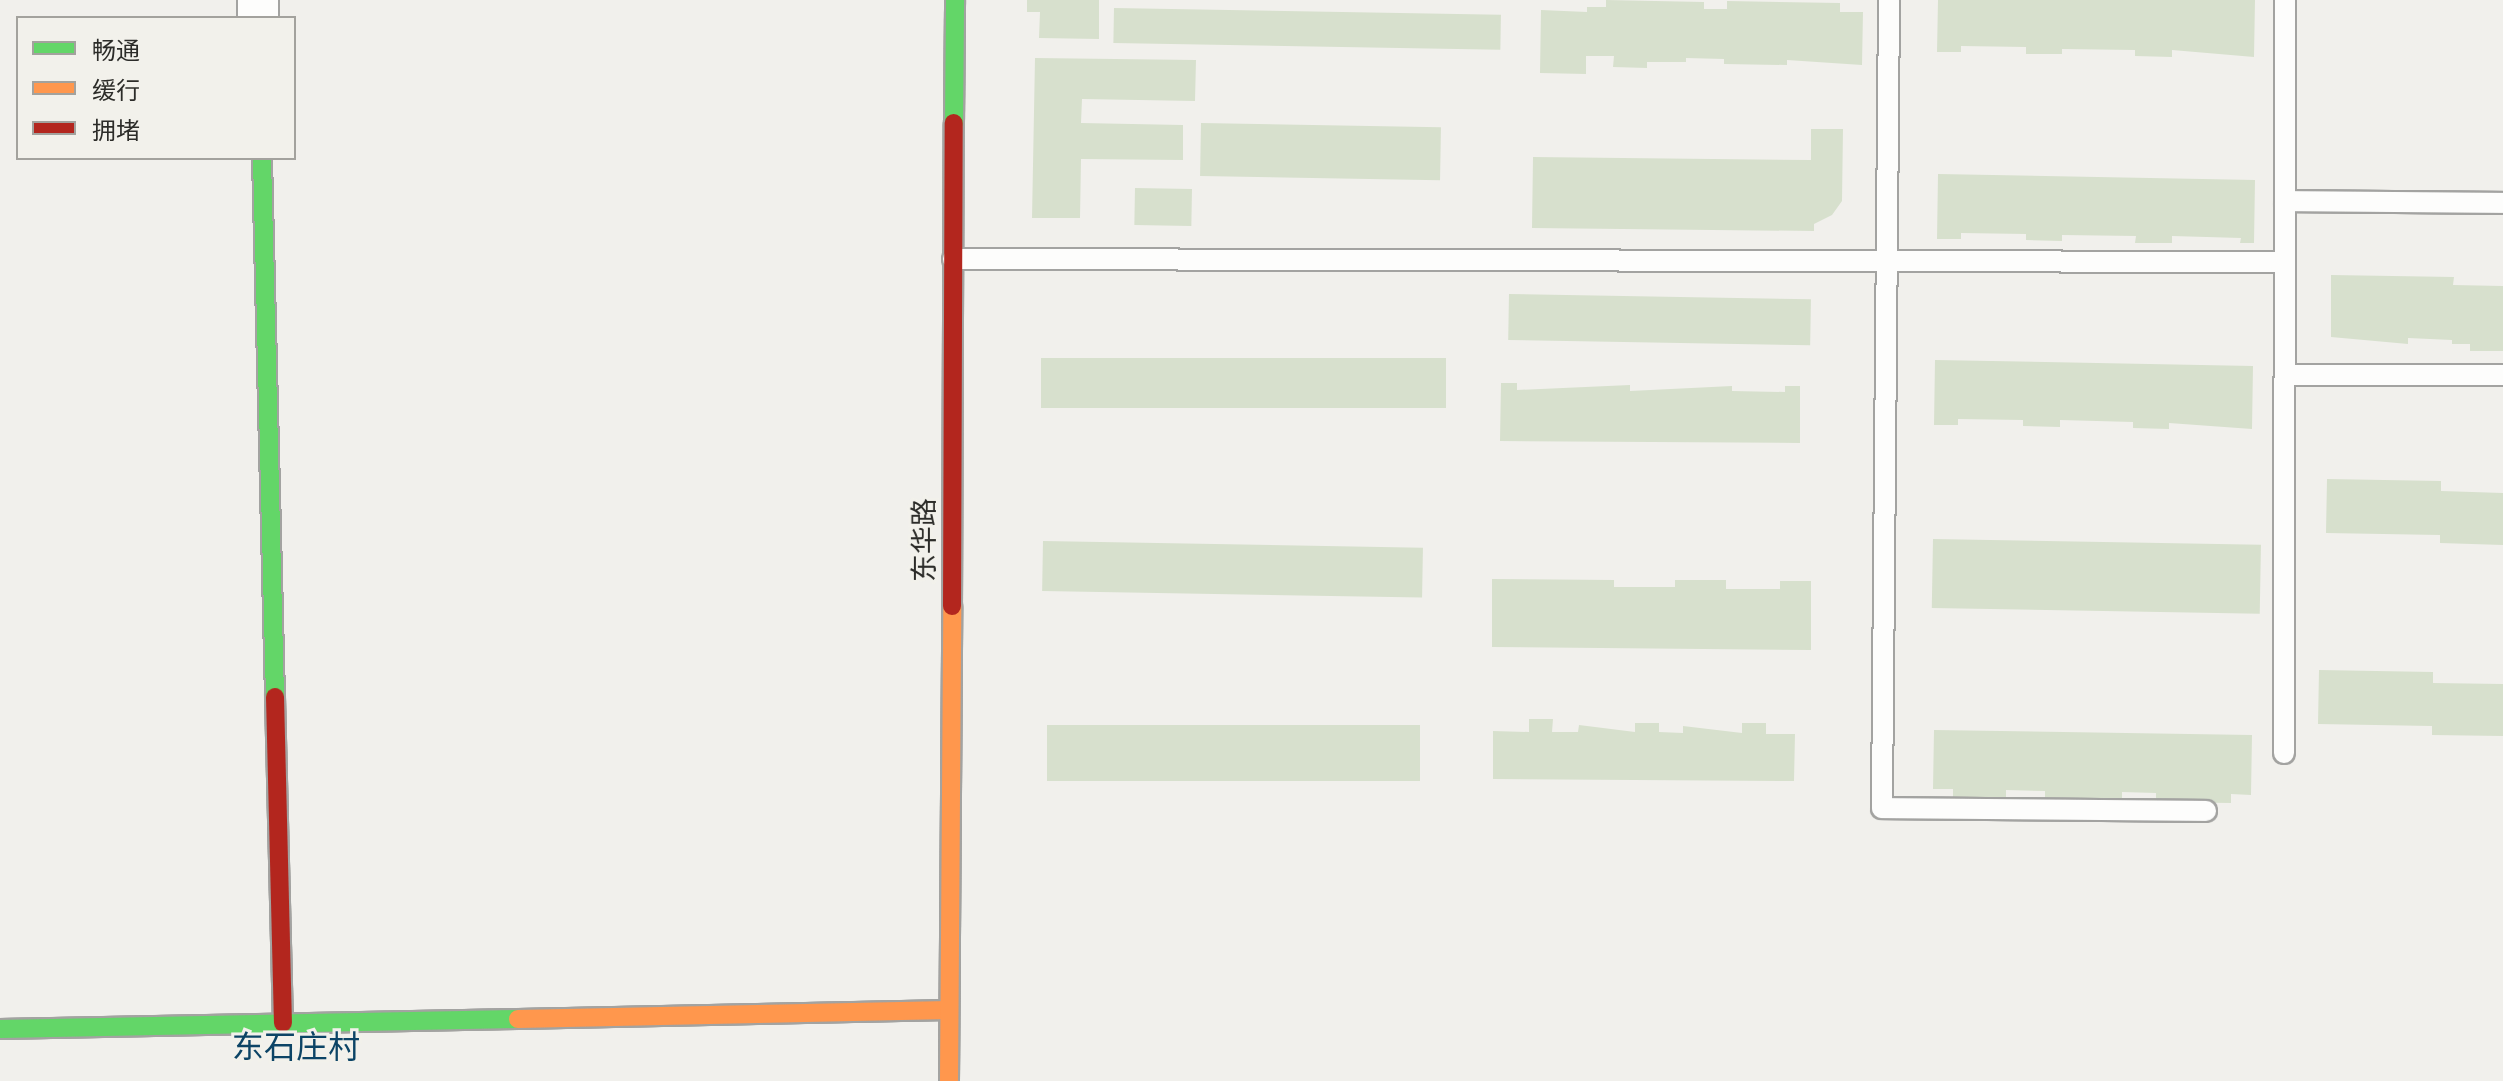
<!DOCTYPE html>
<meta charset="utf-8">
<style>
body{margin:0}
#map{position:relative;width:2503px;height:1081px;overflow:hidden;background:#f1f0ec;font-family:Figtree,"Noto Sans SC",sans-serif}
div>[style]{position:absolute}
.building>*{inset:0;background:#d7e0cd;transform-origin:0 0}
.roads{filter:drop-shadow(2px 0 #a3a3a1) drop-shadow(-2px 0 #a3a3a1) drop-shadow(0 2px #a3a3a1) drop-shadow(0 -2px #a3a3a1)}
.lane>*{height:20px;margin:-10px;padding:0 10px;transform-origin:10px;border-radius:10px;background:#fdfdfc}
.street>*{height:40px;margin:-20px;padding:0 20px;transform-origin:20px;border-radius:20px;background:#fdfdfc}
.fast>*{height:18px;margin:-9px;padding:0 9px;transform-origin:9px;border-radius:9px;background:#63d668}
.slow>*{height:18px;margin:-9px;padding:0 9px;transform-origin:9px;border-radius:9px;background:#ff974d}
.jam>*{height:18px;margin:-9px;padding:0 9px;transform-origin:9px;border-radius:9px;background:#b3261e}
span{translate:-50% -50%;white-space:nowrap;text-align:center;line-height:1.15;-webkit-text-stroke:6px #f2f1eb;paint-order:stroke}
.street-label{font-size:28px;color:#2c2c29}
.quarter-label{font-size:32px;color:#0c4466}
.legend{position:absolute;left:16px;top:16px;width:280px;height:144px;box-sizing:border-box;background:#f2f1eb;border:2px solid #a3a29d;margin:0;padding:10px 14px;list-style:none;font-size:24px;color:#2c2c29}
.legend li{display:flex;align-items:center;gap:16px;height:40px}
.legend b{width:40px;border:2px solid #a3a29d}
</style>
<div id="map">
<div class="building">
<i style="clip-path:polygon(1027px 0,1099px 0,1099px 39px,1039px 38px,1040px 12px,1027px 12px)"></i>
<i style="clip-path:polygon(1606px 0,1704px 2px,1704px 9px,1727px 9px,1727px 1px,1840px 3px,1840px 12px,1863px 12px,1862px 65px,1787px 60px,1787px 65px,1724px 64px,1724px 59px,1686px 58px,1686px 62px,1647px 62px,1647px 68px,1613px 67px,1614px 56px,1586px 56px,1586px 74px,1540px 73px,1541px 10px,1587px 12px,1587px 7px,1606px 7px)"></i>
<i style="clip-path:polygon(1938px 0,2255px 0,2254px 57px,2172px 50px,2172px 57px,2135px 56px,2135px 50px,2062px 49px,2062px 54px,2026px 54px,2026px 47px,1961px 46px,1961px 52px,1937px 52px)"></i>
<i style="left:1114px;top:8px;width:387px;height:35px;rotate:1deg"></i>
<i style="clip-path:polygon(1035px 58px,1196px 60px,1195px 101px,1082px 99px,1081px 123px,1183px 125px,1183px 160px,1081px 159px,1080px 218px,1032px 218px)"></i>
<i style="left:1201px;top:123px;width:240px;height:53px;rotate:1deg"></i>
<i style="clip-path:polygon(1811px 129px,1843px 129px,1842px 201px,1832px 215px,1814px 224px,1814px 231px,1532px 228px,1533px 157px,1811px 160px)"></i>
<i style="clip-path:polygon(1938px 174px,2255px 180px,2254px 243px,2240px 243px,2241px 238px,2172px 236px,2172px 243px,2135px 243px,2136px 236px,2062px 235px,2062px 241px,2026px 240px,2026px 234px,1961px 233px,1961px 239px,1937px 239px)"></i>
<i style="left:1135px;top:188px;width:57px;height:37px;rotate:1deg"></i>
<i style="clip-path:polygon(2331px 275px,2454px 277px,2453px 285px,2503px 286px,2503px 351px,2470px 351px,2470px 344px,2452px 344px,2452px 340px,2408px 338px,2408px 344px,2331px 337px)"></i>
<i style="left:1509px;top:294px;width:302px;height:46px;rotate:1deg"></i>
<i style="left:1041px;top:358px;width:405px;height:50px"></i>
<i style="clip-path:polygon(1935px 360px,2253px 366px,2252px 429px,2169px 423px,2169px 429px,2133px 428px,2133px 422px,2060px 420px,2060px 427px,2023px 426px,2023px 420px,1958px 419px,1958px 425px,1934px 425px)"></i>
<i style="clip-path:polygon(1501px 383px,1517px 383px,1517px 390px,1630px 385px,1630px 391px,1732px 386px,1732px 391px,1785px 392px,1785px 386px,1800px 386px,1800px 443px,1500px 441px)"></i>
<i style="clip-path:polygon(2327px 479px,2441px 481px,2441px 491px,2503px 493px,2503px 545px,2440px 543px,2440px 535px,2326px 533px)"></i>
<i style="left:1933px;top:539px;width:328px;height:69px;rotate:1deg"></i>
<i style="left:1043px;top:541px;width:380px;height:50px;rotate:1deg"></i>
<i style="clip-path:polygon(1492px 579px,1614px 580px,1614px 587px,1675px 587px,1675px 580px,1726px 580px,1726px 589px,1780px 589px,1780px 581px,1811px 581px,1811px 650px,1492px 647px)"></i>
<i style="clip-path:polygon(2319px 670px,2433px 672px,2433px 683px,2503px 684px,2503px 736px,2432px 735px,2432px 726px,2318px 724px)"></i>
<i style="clip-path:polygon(1529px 719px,1553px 719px,1552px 732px,1578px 732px,1579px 725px,1635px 732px,1635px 723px,1659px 723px,1659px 732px,1683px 733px,1683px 726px,1742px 733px,1742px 723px,1766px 723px,1766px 734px,1795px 734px,1794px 781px,1493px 779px,1493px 731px,1529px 732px)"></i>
<i style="left:1047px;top:725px;width:373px;height:56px"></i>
<i style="clip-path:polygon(1934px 730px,2252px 735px,2251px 795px,2231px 794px,2231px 803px,2156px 802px,2156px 793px,2122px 792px,2122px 800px,2045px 799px,2045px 791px,2006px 790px,2006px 800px,1953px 798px,1953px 789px,1933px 789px)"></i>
</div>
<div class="roads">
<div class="lane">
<i style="left:1889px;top:0;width:808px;rotate:90.5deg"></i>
<i style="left:1882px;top:808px;width:324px;rotate:0.5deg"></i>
<i style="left:2285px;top:201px;width:218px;rotate:0.5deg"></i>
<i style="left:953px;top:259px;width:1332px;rotate:0.13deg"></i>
<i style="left:2285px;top:375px;width:218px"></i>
<i style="left:2284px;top:753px;width:753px;rotate:-89.92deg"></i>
</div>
<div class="street">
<i style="left:258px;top:0;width:18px;rotate:90deg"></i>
</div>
<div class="fast">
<i style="left:954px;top:123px;width:123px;rotate:-89.5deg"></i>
<i style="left:262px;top:158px;width:539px;rotate:88.62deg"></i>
<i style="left:0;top:1029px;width:518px;rotate:-1.11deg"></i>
</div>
<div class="slow">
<i style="left:518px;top:1019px;width:431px;rotate:-1.2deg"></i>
<i style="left:949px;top:1081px;width:475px;rotate:-89.6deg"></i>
</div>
<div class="jam">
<i style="left:952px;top:606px;width:483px;rotate:-89.8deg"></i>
<i style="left:275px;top:697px;width:326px;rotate:88.6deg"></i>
</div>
</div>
<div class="street-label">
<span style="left:924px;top:540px;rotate:-90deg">东华路</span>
</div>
<div class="quarter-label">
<span style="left:296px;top:1047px">东石庄村</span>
</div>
<ul class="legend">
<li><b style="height:10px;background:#63d668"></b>畅通</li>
<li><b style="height:10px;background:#ff974d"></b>缓行</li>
<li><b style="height:10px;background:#b3261e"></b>拥堵</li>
</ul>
</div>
